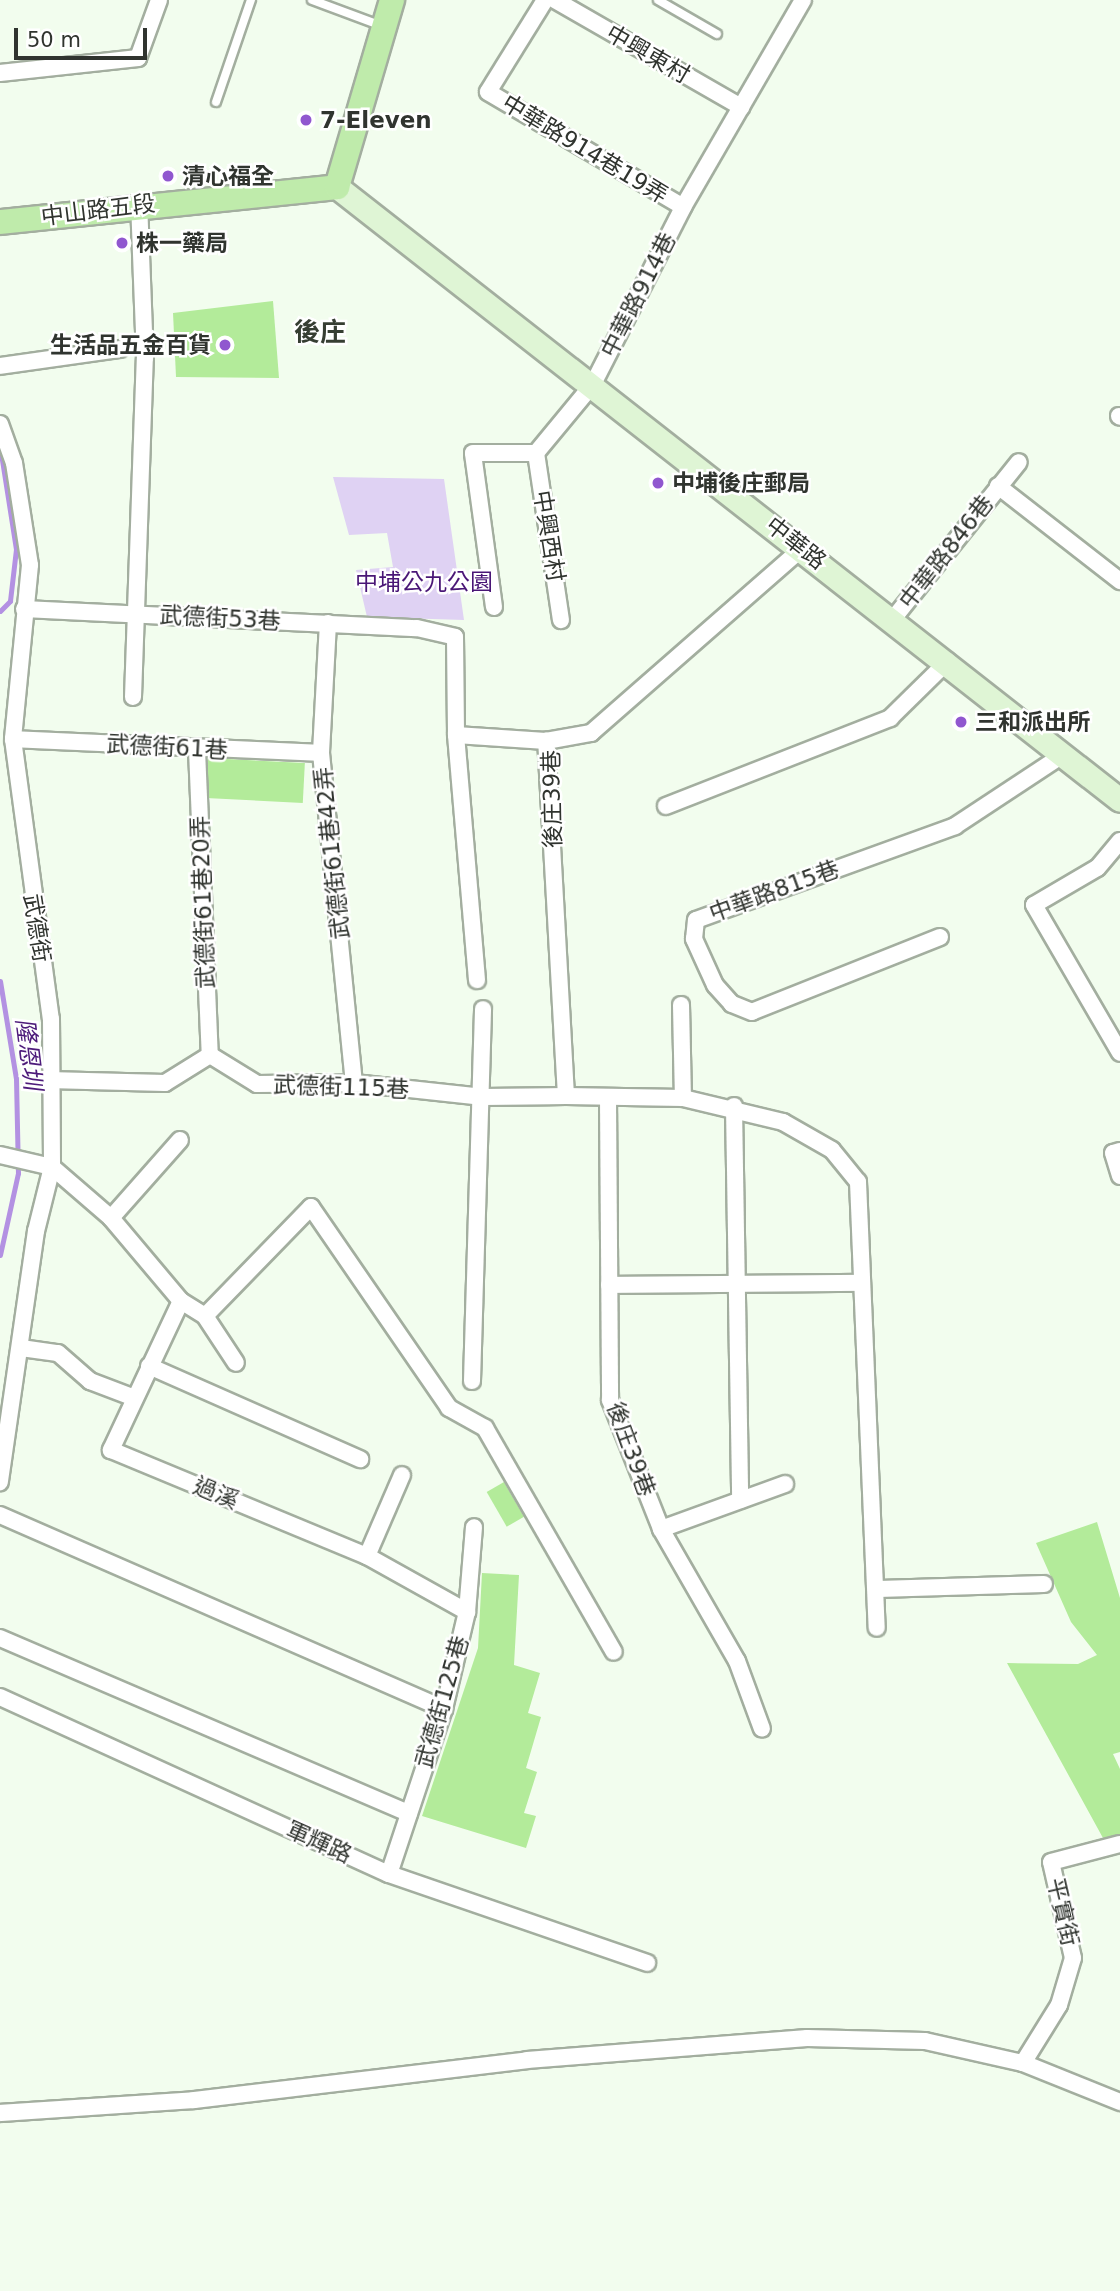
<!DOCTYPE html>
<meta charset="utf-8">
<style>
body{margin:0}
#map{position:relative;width:1120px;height:2291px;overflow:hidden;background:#f2fdee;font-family:"DejaVu Sans","Noto Sans TC",sans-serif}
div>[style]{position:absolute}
.green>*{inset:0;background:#dfd2f3}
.stream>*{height:5px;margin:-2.5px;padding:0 2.5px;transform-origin:2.5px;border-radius:2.5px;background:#b391e2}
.building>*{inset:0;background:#b3eb9a;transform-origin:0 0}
.roads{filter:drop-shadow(2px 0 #a3ae9f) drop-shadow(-2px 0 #a3ae9f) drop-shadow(0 2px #a3ae9f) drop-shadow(0 -2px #a3ae9f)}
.lane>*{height:8px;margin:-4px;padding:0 4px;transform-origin:4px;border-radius:4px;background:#fff}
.street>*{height:16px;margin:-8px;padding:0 8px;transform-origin:8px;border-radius:8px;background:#fff}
.secondary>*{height:23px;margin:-11.5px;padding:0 11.5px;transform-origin:11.5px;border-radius:11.5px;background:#dff5d5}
.primary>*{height:24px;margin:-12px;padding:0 12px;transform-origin:12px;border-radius:12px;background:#bfebab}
.dots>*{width:19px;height:19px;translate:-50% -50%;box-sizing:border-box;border:4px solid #fff;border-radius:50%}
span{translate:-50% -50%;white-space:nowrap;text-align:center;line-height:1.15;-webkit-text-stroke:5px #fff;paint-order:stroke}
.street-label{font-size:23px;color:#30342f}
.poi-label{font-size:23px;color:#30342f;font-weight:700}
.left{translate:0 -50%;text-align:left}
.right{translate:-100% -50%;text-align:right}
.park-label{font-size:23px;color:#491676}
.water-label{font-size:24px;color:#4d1b7a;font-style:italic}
.quarter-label{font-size:26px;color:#363e32;font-weight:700}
.scale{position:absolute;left:14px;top:28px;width:133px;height:32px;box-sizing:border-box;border:4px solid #30342f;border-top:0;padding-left:9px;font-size:21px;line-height:24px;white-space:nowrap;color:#30342f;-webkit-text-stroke:5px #fff;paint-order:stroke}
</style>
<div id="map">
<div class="green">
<i style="clip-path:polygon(333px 477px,444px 479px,464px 620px,367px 617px,356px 570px,393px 567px,387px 533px,349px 535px)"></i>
</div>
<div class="stream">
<i style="left:0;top:447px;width:103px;rotate:81.1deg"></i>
<i style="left:16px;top:549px;width:52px;rotate:96.6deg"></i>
<i style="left:10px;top:601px;width:14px;rotate:135deg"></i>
<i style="left:0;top:981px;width:99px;rotate:80.7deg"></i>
<i style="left:16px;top:1079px;width:94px;rotate:88.8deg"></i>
<i style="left:18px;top:1173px;width:84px;rotate:102.4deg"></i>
</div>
<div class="building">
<i style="clip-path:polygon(273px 301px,279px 378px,176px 377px,173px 313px)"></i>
<i style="left:208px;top:758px;width:97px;height:40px;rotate:3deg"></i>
<i style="left:504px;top:1482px;width:40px;height:20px;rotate:60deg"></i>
<i style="clip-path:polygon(1097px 1522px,1120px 1598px,1120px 1752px,1113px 1754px,1120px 1769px,1120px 1834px,1103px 1838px,1007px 1663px,1078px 1664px,1097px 1655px,1071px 1622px,1036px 1543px)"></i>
<i style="clip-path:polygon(482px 1573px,519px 1575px,514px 1665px,540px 1673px,528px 1713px,541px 1717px,526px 1768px,537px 1772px,524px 1813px,536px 1816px,526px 1848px,422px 1816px,478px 1648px)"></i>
</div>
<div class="roads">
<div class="lane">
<i style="left:312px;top:0;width:75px;rotate:20.4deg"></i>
<i style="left:658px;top:0;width:68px;rotate:30deg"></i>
<i style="left:216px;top:102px;width:108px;rotate:-71.1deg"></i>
</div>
<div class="street">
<i style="left:545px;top:0;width:108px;rotate:121.8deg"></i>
<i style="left:488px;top:92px;width:226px;rotate:30.5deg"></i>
<i style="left:555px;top:0;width:215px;rotate:29.9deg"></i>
<i style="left:0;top:73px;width:139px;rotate:-6.2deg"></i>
<i style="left:138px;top:58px;width:62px;rotate:-70.1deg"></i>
<i style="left:0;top:366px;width:121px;rotate:-8.1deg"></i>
<i style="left:1119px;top:416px;width:1px;rotate:45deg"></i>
<i style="left:0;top:424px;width:41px;rotate:70.3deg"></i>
<i style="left:14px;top:463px;width:103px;rotate:81.1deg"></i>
<i style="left:30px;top:565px;width:175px;rotate:95.6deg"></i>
<i style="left:13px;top:739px;width:283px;rotate:82.3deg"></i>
<i style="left:51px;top:1019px;width:148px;rotate:89.6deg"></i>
<i style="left:52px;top:1167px;width:78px;rotate:40.8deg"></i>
<i style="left:111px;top:1218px;width:109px;rotate:49.9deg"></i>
<i style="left:181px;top:1301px;width:28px;rotate:32deg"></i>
<i style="left:205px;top:1316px;width:56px;rotate:56.6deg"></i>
<i style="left:536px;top:453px;width:169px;rotate:81.5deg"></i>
<i style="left:998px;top:486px;width:155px;rotate:37.9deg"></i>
<i style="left:494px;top:607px;width:155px;rotate:-97.8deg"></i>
<i style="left:473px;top:453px;width:63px"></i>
<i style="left:536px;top:453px;width:89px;rotate:-50.4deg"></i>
<i style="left:593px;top:384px;width:199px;rotate:-63deg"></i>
<i style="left:683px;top:207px;width:239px;rotate:-59.9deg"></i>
<i style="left:24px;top:609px;width:393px;rotate:2.8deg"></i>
<i style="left:417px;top:628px;width:39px;rotate:13deg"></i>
<i style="left:455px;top:637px;width:98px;rotate:89.4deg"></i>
<i style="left:456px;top:735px;width:90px;rotate:3.8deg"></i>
<i style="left:893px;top:619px;width:201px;rotate:-51.3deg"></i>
<i style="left:328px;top:623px;width:130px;rotate:93.1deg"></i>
<i style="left:321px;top:753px;width:332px;rotate:84.3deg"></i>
<i style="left:133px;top:697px;width:339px;rotate:-88deg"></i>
<i style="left:145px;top:358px;width:154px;rotate:-92.2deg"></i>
<i style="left:456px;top:735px;width:246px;rotate:85.1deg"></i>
<i style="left:13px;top:739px;width:308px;rotate:2.6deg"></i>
<i style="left:197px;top:750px;width:305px;rotate:87.6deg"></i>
<i style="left:666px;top:806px;width:241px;rotate:-21.4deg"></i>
<i style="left:890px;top:718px;width:81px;rotate:-44.5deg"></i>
<i style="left:1120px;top:841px;width:35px;rotate:130deg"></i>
<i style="left:1097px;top:868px;width:73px;rotate:149.6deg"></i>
<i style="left:1034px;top:905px;width:171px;rotate:59.8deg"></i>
<i style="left:940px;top:937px;width:202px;rotate:158.3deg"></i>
<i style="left:752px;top:1012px;width:22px;rotate:-158deg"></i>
<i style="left:732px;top:1004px;width:25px;rotate:-132deg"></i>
<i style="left:715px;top:985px;width:51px;rotate:-114.5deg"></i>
<i style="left:694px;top:939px;width:19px;rotate:-84deg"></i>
<i style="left:696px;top:920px;width:276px;rotate:-19.9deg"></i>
<i style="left:955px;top:826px;width:127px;rotate:-33.4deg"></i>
<i style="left:681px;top:1005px;width:93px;rotate:88.8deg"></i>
<i style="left:683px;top:1098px;width:117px;rotate:-179deg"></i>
<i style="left:566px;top:1096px;width:356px;rotate:-93.2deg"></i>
<i style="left:546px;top:741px;width:46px;rotate:-10.1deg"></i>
<i style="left:591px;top:733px;width:281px;rotate:-41.2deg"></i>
<i style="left:48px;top:1080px;width:117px;rotate:1.5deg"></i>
<i style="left:165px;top:1083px;width:53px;rotate:-31.9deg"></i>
<i style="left:210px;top:1055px;width:55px;rotate:31.7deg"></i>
<i style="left:257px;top:1084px;width:97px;rotate:-0.6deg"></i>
<i style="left:354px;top:1083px;width:130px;rotate:6.2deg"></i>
<i style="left:483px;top:1097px;width:83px;rotate:-0.7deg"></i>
<i style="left:683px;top:1098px;width:103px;rotate:13.5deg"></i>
<i style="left:783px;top:1122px;width:56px;rotate:29.7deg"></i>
<i style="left:832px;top:1150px;width:41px;rotate:50.9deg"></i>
<i style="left:858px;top:1182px;width:446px;rotate:87.6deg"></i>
<i style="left:608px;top:1100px;width:300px;rotate:89.6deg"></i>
<i style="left:610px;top:1400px;width:139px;rotate:68.4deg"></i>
<i style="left:661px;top:1529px;width:152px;rotate:60.1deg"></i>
<i style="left:737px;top:1661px;width:72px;rotate:69.8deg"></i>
<i style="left:734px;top:1106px;width:394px;rotate:89.1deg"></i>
<i style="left:1120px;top:1151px;width:7px;rotate:164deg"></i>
<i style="left:1113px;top:1153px;width:24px;rotate:73deg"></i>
<i style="left:0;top:1155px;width:53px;rotate:13deg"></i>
<i style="left:52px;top:1167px;width:66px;rotate:104deg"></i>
<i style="left:36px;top:1231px;width:254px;rotate:98.2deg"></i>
<i style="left:111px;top:1218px;width:104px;rotate:-48.5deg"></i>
<i style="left:609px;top:1285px;width:251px;rotate:-0.5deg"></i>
<i style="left:181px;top:1301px;width:165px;rotate:115.2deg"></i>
<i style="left:111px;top:1450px;width:277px;rotate:22.5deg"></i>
<i style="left:367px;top:1556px;width:115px;rotate:29.2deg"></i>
<i style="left:205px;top:1316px;width:152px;rotate:-45.8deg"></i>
<i style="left:311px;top:1207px;width:244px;rotate:55.5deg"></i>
<i style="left:449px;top:1408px;width:41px;rotate:29.1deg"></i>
<i style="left:485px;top:1428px;width:258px;rotate:60.1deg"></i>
<i style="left:21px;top:1348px;width:37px;rotate:8deg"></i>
<i style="left:58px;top:1353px;width:43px;rotate:41.2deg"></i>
<i style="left:90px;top:1381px;width:45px;rotate:20.9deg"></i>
<i style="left:149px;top:1366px;width:231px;rotate:23.8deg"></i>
<i style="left:472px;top:1381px;width:372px;rotate:-88.3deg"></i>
<i style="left:0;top:1515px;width:485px;rotate:23.6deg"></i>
<i style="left:661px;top:1529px;width:132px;rotate:-19.9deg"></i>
<i style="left:367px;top:1556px;width:88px;rotate:-66.6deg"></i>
<i style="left:878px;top:1589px;width:166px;rotate:-1.7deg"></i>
<i style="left:0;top:1638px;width:445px;rotate:23.2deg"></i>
<i style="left:0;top:1697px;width:427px;rotate:24.5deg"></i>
<i style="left:389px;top:1874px;width:273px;rotate:19deg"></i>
<i style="left:389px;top:1874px;width:174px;rotate:-71.6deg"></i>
<i style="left:444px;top:1709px;width:100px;rotate:-76.7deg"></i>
<i style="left:467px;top:1612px;width:85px;rotate:-85.3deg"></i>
<i style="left:1023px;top:2063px;width:68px;rotate:-58.2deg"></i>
<i style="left:1059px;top:2005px;width:49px;rotate:-73.4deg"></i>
<i style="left:1073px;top:1958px;width:98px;rotate:-102.9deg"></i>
<i style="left:1051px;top:1862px;width:71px;rotate:-14.6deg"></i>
<i style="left:0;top:2113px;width:194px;rotate:-3.8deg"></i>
<i style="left:194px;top:2100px;width:335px;rotate:-6.8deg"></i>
<i style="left:527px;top:2060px;width:281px;rotate:-4.5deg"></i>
<i style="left:807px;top:2038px;width:118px;rotate:1.5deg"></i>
<i style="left:925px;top:2041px;width:100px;rotate:12.7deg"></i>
<i style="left:1023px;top:2063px;width:105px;rotate:21.9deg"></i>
</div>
<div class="secondary">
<i style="left:337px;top:187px;width:994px;rotate:38.06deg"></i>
</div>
<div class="primary">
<i style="left:0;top:222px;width:339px;rotate:-5.9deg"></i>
<i style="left:337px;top:187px;width:195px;rotate:-73.6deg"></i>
</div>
</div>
<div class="dots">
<i style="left:306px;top:120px;background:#9057cf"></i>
<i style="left:168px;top:176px;background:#9057cf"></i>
<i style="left:122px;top:243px;background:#9057cf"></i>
<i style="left:225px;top:345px;background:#9057cf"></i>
<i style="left:658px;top:483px;background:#9057cf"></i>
<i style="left:961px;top:722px;background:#9057cf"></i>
</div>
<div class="street-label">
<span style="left:648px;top:54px;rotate:30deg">中興東村</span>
<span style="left:585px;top:149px;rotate:31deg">中華路914巷19弄</span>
<span style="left:98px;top:210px;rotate:-7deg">中山路五段</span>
<span style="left:638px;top:295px;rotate:-63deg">中華路914巷</span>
<span style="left:549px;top:536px;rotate:81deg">中興西村</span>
<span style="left:796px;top:543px;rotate:38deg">中華路</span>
<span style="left:946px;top:552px;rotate:-52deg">中華路846巷</span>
<span style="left:220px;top:618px;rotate:3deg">武德街53巷</span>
<span style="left:167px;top:747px;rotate:3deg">武德街61巷</span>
<span style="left:552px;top:799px;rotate:-91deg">後庄39巷</span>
<span style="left:332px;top:853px;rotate:-96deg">武德街61巷42弄</span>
<span style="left:774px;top:891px;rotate:-20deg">中華路815巷</span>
<span style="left:203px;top:902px;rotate:-92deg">武德街61巷20弄</span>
<span style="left:37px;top:928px;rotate:81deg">武德街</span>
<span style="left:341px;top:1087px;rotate:2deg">武德街115巷</span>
<span style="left:631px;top:1449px;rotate:70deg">後庄39巷</span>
<span style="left:216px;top:1493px;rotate:23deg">過溪</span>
<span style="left:442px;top:1702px;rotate:-74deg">武德街125巷</span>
<span style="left:319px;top:1842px;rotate:24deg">軍輝路</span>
<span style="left:1063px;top:1912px;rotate:77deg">平實街</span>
</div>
<div class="poi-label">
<span class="left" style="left:320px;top:120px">7-Eleven</span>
<span class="left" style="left:182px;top:176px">清心福全</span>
<span class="left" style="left:136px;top:243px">株一藥局</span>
<span class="right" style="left:211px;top:345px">生活品五金百貨</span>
<span class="left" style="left:672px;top:483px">中埔後庄郵局</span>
<span class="left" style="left:975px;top:722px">三和派出所</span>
</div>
<div class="park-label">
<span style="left:424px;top:582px">中埔公九公園</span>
</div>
<div class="water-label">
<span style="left:28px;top:1054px;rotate:83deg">隆恩圳</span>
</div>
<div class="quarter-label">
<span style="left:320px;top:333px">後庄</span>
</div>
<div class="scale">50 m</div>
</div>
